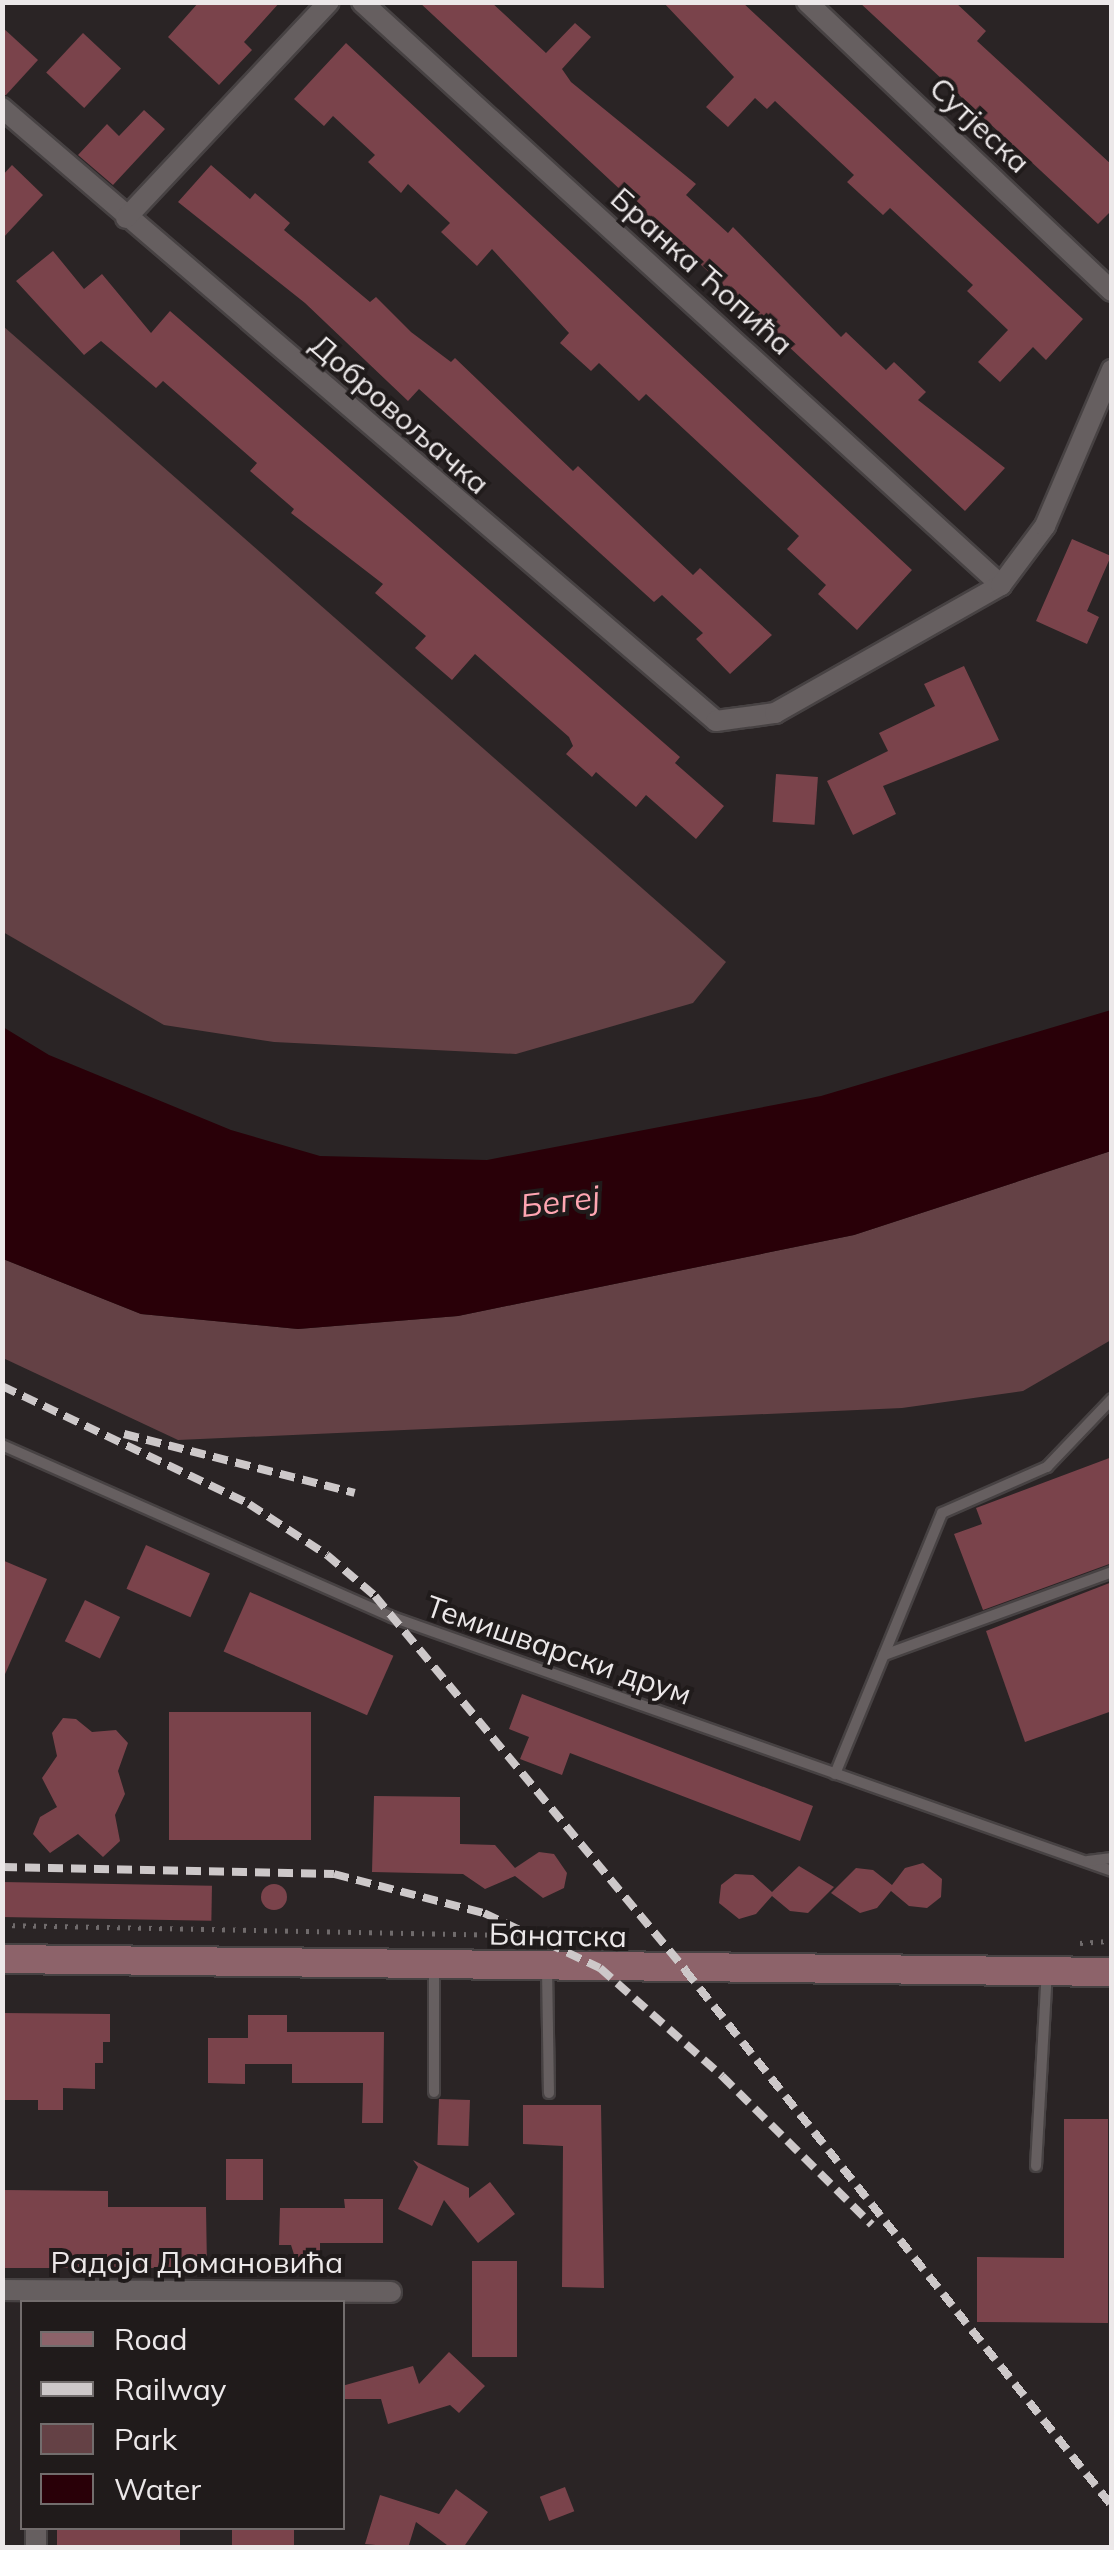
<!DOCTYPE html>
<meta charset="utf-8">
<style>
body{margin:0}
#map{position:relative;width:1114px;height:2550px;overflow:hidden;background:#2a2425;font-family:Mulish,sans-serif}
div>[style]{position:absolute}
.green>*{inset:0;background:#644145}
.water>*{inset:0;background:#290008}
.building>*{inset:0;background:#7a434b;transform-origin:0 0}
.round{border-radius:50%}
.path>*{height:5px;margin-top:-2.5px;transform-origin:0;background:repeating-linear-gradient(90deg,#706b6c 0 2.5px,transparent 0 10.5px)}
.roads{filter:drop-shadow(2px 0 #474243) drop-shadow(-2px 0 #474243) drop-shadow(0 2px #474243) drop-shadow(0 -2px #474243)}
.service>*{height:10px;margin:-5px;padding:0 5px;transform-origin:5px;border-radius:5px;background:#665f60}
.minor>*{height:20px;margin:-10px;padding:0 10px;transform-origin:10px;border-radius:10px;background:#665f60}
.secondary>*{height:28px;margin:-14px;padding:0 14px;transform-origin:14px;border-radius:14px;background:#8d636a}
.rail>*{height:8px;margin-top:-4px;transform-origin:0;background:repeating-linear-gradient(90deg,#cdc8c9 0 15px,transparent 0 23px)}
span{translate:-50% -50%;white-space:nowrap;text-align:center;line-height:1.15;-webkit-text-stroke:8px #201b1b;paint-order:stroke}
.street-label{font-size:30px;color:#ece8e9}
.water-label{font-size:32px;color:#ffa6b2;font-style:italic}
.frame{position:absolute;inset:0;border:5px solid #ece8e9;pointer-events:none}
.legend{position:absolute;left:20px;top:2300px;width:325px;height:230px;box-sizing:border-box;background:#201b1b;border:2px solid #726d6d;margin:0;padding:12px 18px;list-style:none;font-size:30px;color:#ece8e9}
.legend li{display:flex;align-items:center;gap:20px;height:50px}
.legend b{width:50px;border:2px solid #726d6d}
</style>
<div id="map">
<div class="green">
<i style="clip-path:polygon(3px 326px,726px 962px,693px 1003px,516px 1054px,274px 1042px,164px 1025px,3px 932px)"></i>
<i style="clip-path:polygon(1111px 1151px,1111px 1340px,1023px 1391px,902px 1408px,178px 1440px,3px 1358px,3px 1259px,141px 1314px,298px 1329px,458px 1316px,854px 1235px)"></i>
</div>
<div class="water">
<i style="clip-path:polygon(1111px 1010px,1111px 1151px,854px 1235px,458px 1316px,298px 1329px,141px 1314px,3px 1259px,3px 1027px,49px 1055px,231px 1130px,320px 1156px,487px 1160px,821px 1096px)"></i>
</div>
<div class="building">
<i style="clip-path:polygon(199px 2px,280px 2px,244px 42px,252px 50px,219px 85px,168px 37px)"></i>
<i style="clip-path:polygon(419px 2px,491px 2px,546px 53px,575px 23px,591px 37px,562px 69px,571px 82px,696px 184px,686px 195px,728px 233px,733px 227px,841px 337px,846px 332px,886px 370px,894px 362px,926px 392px,918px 400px,1005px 468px,965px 511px)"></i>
<i style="clip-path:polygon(663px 2px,742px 2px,1083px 319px,1046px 360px,1033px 347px,1000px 382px,978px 362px,1008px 330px,967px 291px,973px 285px,890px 208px,883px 215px,847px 182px,854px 175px,775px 101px,767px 109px,755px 98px,728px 127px,706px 107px,734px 77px)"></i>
<i style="clip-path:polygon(859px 2px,955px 2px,986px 31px,977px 41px,1112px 165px,1112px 210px,1098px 224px)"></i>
<i style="clip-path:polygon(2px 27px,38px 60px,6px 95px,2px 95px)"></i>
<i style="left:83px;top:33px;width:52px;height:54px;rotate:43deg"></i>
<i style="clip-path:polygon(346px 43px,912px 570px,857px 630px,818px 594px,826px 585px,787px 549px,799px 536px,646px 394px,639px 401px,599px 363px,591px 371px,560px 343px,569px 333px,492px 249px,477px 266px,441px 232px,450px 223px,408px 184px,401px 193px,368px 162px,375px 155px,333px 116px,324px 126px,294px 99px)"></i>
<i style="clip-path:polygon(144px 110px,165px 129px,113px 185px,78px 155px,107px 124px,119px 136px)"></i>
<i style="clip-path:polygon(12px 165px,43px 195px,2px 239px,2px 176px)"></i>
<i style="clip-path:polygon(211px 165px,250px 199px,255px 193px,290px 223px,284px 230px,370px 302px,376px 297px,411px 332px,451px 362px,455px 358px,573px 471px,578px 466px,693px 575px,700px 568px,772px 635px,730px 674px,696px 639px,703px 633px,662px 595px,654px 602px,419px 389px,408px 401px,305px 303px,178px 202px)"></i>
<i style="clip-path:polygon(53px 251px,84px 289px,102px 274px,151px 333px,170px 311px,680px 757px,675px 763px,724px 806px,696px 839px,646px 795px,636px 807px,596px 772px,592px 777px,566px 754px,573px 746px,569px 737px,475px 654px,452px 680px,415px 648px,426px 636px,375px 593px,383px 584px,291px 513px,294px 509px,250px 471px,257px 463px,163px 381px,156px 388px,101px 341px,84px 355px,16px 281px)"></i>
<i style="clip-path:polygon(1072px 539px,1111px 556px,1087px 611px,1099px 617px,1087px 644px,1036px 621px)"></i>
<i style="clip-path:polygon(964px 666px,999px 740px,883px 786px,896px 814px,853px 835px,827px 781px,888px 751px,879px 733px,935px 706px,924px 684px)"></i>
<i style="left:776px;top:774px;width:42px;height:48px;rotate:4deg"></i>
<i style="clip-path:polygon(1112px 1457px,1112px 1563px,983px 1610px,954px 1534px,982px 1524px,976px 1508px)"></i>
<i style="left:146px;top:1545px;width:70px;height:48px;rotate:24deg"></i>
<i style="clip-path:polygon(2px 1560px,47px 1579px,2px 1681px)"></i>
<i style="clip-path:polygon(1112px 1582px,1112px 1711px,1025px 1742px,986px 1631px)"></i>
<i style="left:250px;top:1592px;width:157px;height:65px;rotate:24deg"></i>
<i style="left:85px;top:1600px;width:39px;height:46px;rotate:26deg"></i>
<i style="clip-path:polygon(522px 1694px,813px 1806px,800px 1841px,570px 1753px,562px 1775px,520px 1759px,529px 1737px,509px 1729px)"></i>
<i style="left:169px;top:1712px;width:142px;height:128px"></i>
<i style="clip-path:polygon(63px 1718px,76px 1719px,92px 1732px,116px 1730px,128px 1743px,118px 1771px,125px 1794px,115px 1815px,120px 1841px,103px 1857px,78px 1834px,50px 1853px,33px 1834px,40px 1817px,57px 1807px,42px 1778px,57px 1756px,52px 1733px)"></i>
<i style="clip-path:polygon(374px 1796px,460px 1797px,460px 1844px,495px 1845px,515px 1868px,539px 1852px,554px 1854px,567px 1873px,564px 1888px,543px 1898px,515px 1876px,485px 1889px,463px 1874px,372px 1872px)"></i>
<i style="clip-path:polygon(923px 1863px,942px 1879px,941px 1897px,927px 1908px,909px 1906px,891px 1891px,877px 1908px,860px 1913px,831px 1893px,856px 1868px,873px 1870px,892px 1885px,905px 1868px)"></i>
<i style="clip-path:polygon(799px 1866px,834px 1887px,808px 1913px,790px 1911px,772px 1896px,756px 1914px,739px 1919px,719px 1903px,721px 1885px,735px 1874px,753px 1875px,772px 1892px)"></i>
<i style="left:2px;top:1882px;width:210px;height:35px;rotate:1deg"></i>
<i class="round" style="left:261px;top:1884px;width:26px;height:26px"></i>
<i style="clip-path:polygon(2px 2013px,110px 2014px,110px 2042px,103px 2042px,103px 2063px,95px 2063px,95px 2089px,63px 2088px,63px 2110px,38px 2110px,38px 2100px,2px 2100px)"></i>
<i style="clip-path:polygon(248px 2015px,287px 2015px,287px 2032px,384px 2032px,383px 2123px,362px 2123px,363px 2083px,292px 2083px,292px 2064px,245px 2064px,245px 2084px,208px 2083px,208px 2038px,248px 2038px)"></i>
<i style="left:439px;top:2099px;width:31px;height:46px;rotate:2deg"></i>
<i style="clip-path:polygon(523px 2105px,601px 2105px,604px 2288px,562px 2287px,563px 2146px,523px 2144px)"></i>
<i style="clip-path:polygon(1064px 2119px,1108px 2119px,1108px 2323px,977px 2322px,977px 2257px,1064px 2258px)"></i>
<i style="left:226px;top:2159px;width:37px;height:41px"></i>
<i style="clip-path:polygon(413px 2160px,469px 2188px,469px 2198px,490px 2182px,515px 2214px,478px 2243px,444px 2200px,432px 2226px,398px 2209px,418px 2167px)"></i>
<i style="clip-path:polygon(2px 2190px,108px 2191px,108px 2207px,206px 2207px,207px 2268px,2px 2268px)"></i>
<i style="clip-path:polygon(344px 2199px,383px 2199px,383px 2243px,320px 2243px,320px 2265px,297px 2264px,291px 2245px,279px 2245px,280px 2208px,345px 2208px)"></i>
<i style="left:472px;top:2261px;width:45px;height:96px"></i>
<i style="clip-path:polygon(449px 2352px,485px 2386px,459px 2413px,450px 2405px,388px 2424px,381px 2399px,342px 2399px,342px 2386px,413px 2366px,419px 2384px)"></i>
<i style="left:565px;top:2487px;width:26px;height:27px;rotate:69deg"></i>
<i style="clip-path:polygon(456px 2489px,488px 2512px,463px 2548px,451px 2548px,416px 2522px,408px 2548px,365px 2544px,380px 2495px,439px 2514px)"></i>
<i style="left:57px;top:2528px;width:123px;height:20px"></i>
<i style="left:232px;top:2528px;width:62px;height:20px"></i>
</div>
<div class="path">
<i style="left:2px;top:1925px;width:552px;rotate:1.14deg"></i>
<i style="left:1080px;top:1943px;width:32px;rotate:-4deg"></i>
</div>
<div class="roads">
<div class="service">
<i style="left:2px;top:1445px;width:426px;rotate:23.8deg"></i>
<i style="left:392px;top:1617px;width:763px;rotate:19.43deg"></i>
<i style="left:884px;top:1655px;width:243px;rotate:-20deg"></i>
<i style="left:835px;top:1774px;width:282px;rotate:-67.7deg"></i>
<i style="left:942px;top:1513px;width:115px;rotate:-23.7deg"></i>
<i style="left:1047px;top:1467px;width:94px;rotate:-46.3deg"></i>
<i style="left:1088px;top:1861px;width:24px;rotate:-7deg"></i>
<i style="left:434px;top:1967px;width:125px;rotate:90deg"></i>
<i style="left:547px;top:1968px;width:125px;rotate:89.1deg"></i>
<i style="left:1036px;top:2166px;width:194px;rotate:-86.8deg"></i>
</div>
<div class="minor">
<i style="left:362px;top:2px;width:865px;rotate:42.38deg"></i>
<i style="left:807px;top:2px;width:420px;rotate:43.5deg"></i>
<i style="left:2px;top:108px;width:941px;rotate:40.65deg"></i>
<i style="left:716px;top:721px;width:60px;rotate:-7.7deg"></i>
<i style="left:775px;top:713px;width:260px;rotate:-29.5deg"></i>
<i style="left:1001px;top:585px;width:74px;rotate:-53.3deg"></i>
<i style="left:1045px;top:526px;width:170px;rotate:-66.8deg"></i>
<i style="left:126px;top:218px;width:296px;rotate:-46.8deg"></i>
<i style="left:2px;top:2290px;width:389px;rotate:0.3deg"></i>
<i style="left:36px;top:2548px;width:20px;rotate:-90deg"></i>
</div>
<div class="secondary">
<i style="left:2px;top:1959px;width:1110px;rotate:0.67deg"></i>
</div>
</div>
<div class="rail">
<i style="left:2px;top:1386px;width:274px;rotate:25.5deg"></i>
<i style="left:249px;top:1504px;width:93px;rotate:33.2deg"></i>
<i style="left:327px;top:1555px;width:63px;rotate:40.5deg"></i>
<i style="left:375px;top:1596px;width:486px;rotate:50.3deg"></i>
<i style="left:685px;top:1970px;width:685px;rotate:51.46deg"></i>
<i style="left:124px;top:1434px;width:238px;rotate:14.3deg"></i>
<i style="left:2px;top:1867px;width:332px;rotate:1.2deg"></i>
<i style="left:334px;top:1874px;width:155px;rotate:14.6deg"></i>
<i style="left:484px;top:1913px;width:128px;rotate:25.4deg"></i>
<i style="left:600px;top:1968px;width:163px;rotate:41.5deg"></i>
<i style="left:722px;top:2076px;width:211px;rotate:44.8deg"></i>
</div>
<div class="street-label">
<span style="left:980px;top:125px;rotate:43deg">Сутјеска</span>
<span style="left:702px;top:271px;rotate:42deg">Бранка Ћопића</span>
<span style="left:400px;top:414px;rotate:41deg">Добровољачка</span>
<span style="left:559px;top:1650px;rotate:19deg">Темишварски друм</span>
<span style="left:558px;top:1935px;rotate:1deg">Банатска</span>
<span style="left:197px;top:2262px">Радоја Домановића</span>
</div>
<div class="water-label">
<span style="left:560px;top:1201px;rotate:-7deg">Бегеј</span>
</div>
<div class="frame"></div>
<ul class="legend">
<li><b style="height:12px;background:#8d636a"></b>Road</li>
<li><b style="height:12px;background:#cdc8c9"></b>Railway</li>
<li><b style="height:28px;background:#644145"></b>Park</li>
<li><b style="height:28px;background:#290008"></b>Water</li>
</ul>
</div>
